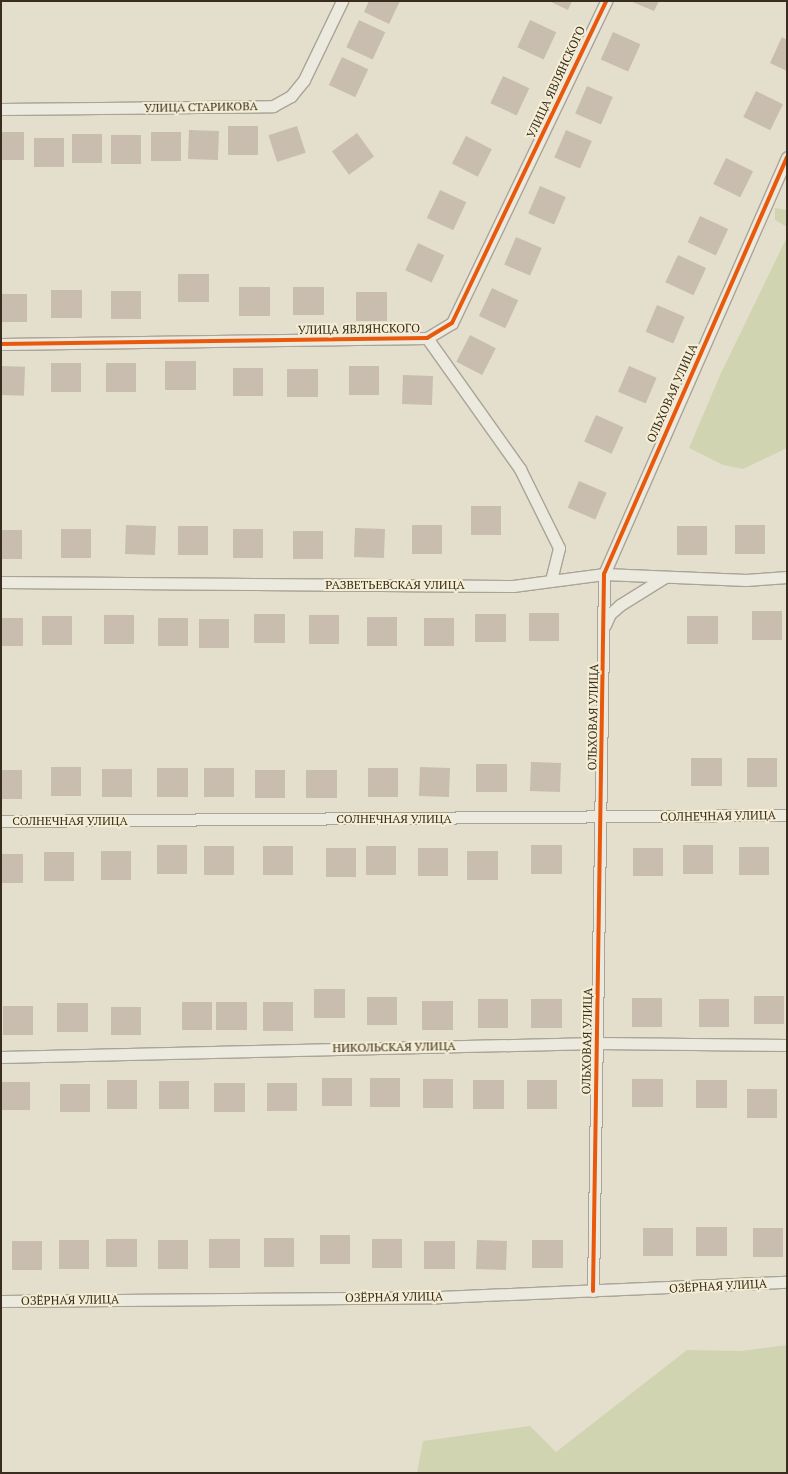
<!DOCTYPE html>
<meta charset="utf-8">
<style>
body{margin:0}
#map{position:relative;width:788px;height:1474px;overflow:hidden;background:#e4dfcd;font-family:"PT Serif",serif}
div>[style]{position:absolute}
.green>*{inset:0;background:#d1d4b0}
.building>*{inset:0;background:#c8bdae;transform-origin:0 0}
.roads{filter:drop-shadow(1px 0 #a9a497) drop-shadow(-1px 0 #a9a497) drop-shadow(0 1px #a9a497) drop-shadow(0 -1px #a9a497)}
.street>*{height:11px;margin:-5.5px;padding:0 5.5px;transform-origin:5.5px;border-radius:5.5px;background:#ece9df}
.cycleway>*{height:4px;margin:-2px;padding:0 2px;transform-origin:2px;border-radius:2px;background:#e8590c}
span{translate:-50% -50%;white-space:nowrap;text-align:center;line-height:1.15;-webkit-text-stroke:4px #f5eed4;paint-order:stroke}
.street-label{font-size:12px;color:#382d1f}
.frame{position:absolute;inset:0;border:2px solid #382d1f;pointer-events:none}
</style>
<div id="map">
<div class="green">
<i style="clip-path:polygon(775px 208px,787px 210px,787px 227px,775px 220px)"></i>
<i style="clip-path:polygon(787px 237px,787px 448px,743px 469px,723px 465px,689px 448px,721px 373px)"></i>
<i style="clip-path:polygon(787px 1345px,787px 1473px,417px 1473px,423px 1441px,530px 1426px,556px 1452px,687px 1350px,741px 1351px)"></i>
</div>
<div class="building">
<i style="clip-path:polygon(369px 1px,400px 1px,389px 24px,364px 12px)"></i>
<i style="clip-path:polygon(549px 1px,572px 1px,568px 10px)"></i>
<i style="clip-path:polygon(630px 1px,659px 1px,654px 11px)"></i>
<i style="left:359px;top:20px;width:29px;height:30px;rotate:25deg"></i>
<i style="left:530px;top:20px;width:29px;height:30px;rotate:25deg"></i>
<i style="left:613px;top:32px;width:30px;height:30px;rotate:24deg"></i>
<i style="clip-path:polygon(782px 37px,787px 40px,787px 71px,770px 63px)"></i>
<i style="left:342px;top:57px;width:29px;height:31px;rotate:25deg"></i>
<i style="left:503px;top:76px;width:29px;height:30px;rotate:25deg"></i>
<i style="left:587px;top:86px;width:28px;height:30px;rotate:23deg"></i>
<i style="left:756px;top:91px;width:30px;height:29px;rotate:26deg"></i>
<i style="left:228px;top:126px;width:30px;height:29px"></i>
<i style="left:297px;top:126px;width:28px;height:30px;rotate:72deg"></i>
<i style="left:189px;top:130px;width:30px;height:29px;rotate:2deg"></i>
<i style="left:566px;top:130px;width:28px;height:30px;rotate:23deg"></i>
<i style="left:1px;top:132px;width:23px;height:28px"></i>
<i style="left:151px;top:132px;width:30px;height:29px"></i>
<i style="left:357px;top:133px;width:29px;height:31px;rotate:54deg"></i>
<i style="left:72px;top:134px;width:30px;height:29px"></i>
<i style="left:111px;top:135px;width:30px;height:29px"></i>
<i style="left:466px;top:136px;width:29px;height:31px;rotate:27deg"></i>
<i style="left:34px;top:138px;width:30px;height:29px"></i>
<i style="left:726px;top:158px;width:30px;height:29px;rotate:26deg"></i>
<i style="left:540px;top:186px;width:28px;height:30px;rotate:23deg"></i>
<i style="left:440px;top:190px;width:29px;height:31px;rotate:25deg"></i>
<i style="left:700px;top:216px;width:31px;height:29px;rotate:25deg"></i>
<i style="left:516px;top:237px;width:28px;height:30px;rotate:23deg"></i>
<i style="left:418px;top:243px;width:29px;height:30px;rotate:25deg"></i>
<i style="left:678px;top:255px;width:31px;height:30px;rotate:25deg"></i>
<i style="left:178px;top:274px;width:31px;height:28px"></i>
<i style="left:239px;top:287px;width:31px;height:29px"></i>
<i style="left:293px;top:287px;width:31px;height:28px"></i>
<i style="left:492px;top:288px;width:29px;height:31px;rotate:25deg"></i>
<i style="left:51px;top:290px;width:31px;height:28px"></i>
<i style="left:111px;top:291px;width:30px;height:28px"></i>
<i style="left:356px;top:292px;width:31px;height:29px"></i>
<i style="left:1px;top:294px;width:26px;height:28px"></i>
<i style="left:657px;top:305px;width:30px;height:29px;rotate:23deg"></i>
<i style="left:470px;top:335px;width:29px;height:30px;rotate:27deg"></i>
<i style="left:165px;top:361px;width:31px;height:29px"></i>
<i style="left:51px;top:363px;width:30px;height:29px"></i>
<i style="left:106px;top:363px;width:30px;height:29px"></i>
<i style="left:1px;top:366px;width:24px;height:29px;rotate:2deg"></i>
<i style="left:349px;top:366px;width:30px;height:29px"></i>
<i style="left:629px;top:366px;width:30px;height:28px;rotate:23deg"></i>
<i style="left:233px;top:368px;width:30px;height:28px"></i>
<i style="left:287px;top:369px;width:31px;height:28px"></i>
<i style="left:403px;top:375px;width:30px;height:29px;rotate:2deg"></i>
<i style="left:596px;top:415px;width:30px;height:29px;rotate:24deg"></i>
<i style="left:579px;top:481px;width:30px;height:29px;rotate:23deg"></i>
<i style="left:471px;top:506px;width:30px;height:29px"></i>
<i style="left:126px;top:525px;width:30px;height:29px;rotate:2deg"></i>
<i style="left:412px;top:525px;width:30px;height:29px"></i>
<i style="left:735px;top:525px;width:30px;height:29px"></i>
<i style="left:178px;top:526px;width:30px;height:29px"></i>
<i style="left:677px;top:526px;width:30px;height:29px"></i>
<i style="left:355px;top:528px;width:30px;height:29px;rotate:2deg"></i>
<i style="left:61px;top:529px;width:30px;height:29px"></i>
<i style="left:233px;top:529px;width:30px;height:29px"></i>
<i style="left:1px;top:530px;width:21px;height:29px"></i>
<i style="left:293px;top:531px;width:30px;height:28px"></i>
<i style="left:752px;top:611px;width:30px;height:29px"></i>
<i style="left:529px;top:613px;width:30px;height:28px"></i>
<i style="left:254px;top:614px;width:31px;height:29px"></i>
<i style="left:475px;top:614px;width:31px;height:28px"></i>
<i style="left:104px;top:615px;width:30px;height:29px"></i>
<i style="left:309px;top:615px;width:30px;height:29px"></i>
<i style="left:42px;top:616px;width:30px;height:29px"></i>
<i style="left:687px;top:616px;width:31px;height:28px"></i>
<i style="left:367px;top:617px;width:30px;height:29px"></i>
<i style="left:1px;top:618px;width:22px;height:28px"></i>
<i style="left:158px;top:618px;width:30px;height:28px"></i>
<i style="left:424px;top:618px;width:30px;height:28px"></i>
<i style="left:199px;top:619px;width:30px;height:29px"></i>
<i style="left:691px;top:758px;width:31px;height:28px"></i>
<i style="left:747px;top:758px;width:30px;height:29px"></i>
<i style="left:531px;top:762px;width:30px;height:29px;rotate:2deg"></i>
<i style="left:476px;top:764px;width:31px;height:28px"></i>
<i style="left:51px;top:767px;width:30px;height:29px"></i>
<i style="left:420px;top:767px;width:30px;height:29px;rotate:2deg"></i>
<i style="left:157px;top:768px;width:31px;height:29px"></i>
<i style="left:204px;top:768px;width:30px;height:29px"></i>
<i style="left:368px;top:768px;width:30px;height:29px"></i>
<i style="left:102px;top:769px;width:30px;height:28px"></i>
<i style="left:1px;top:770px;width:21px;height:29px"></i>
<i style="left:255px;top:770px;width:30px;height:28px"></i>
<i style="left:306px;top:770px;width:31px;height:28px"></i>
<i style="left:157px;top:845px;width:30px;height:29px"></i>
<i style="left:531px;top:845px;width:31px;height:29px"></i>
<i style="left:683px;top:845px;width:30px;height:29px"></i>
<i style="left:204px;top:846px;width:30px;height:29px"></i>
<i style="left:263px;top:846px;width:30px;height:29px"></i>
<i style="left:366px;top:846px;width:30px;height:29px"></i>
<i style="left:739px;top:847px;width:30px;height:28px"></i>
<i style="left:326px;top:848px;width:30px;height:29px"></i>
<i style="left:418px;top:848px;width:30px;height:28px"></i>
<i style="left:633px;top:848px;width:30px;height:28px"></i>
<i style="left:101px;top:851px;width:30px;height:29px"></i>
<i style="left:467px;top:851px;width:31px;height:29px"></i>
<i style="left:44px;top:852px;width:30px;height:29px"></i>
<i style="left:1px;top:854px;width:22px;height:29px"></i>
<i style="left:314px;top:989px;width:31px;height:29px"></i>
<i style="left:754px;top:996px;width:30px;height:28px"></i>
<i style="left:367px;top:997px;width:30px;height:28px"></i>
<i style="left:632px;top:998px;width:30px;height:29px"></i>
<i style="left:478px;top:999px;width:30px;height:29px"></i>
<i style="left:531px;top:999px;width:31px;height:29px"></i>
<i style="left:699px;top:999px;width:30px;height:28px"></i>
<i style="left:422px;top:1001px;width:31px;height:29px"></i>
<i style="left:182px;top:1002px;width:30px;height:28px"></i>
<i style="left:216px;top:1002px;width:31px;height:28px"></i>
<i style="left:263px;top:1002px;width:30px;height:29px"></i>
<i style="left:57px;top:1003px;width:31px;height:29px"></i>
<i style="left:3px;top:1006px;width:30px;height:29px"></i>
<i style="left:111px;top:1007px;width:30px;height:28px"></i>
<i style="left:322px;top:1078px;width:30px;height:28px"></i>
<i style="left:370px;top:1078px;width:30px;height:29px"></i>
<i style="left:423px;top:1079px;width:30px;height:29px"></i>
<i style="left:632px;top:1079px;width:31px;height:28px"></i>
<i style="left:107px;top:1080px;width:30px;height:29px"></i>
<i style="left:473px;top:1080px;width:31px;height:29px"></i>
<i style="left:527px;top:1080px;width:30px;height:29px"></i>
<i style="left:696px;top:1080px;width:31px;height:28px"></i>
<i style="left:159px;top:1081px;width:30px;height:28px"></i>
<i style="left:1px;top:1082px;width:29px;height:28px"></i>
<i style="left:214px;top:1083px;width:31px;height:29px"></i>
<i style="left:267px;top:1083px;width:30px;height:28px"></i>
<i style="left:60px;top:1084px;width:30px;height:28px"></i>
<i style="left:747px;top:1089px;width:30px;height:29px"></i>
<i style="left:696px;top:1227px;width:31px;height:29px"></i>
<i style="left:643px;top:1228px;width:30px;height:28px"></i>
<i style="left:753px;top:1228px;width:30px;height:29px"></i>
<i style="left:320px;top:1235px;width:30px;height:29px"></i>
<i style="left:264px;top:1238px;width:30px;height:29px"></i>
<i style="left:106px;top:1239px;width:31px;height:28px"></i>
<i style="left:209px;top:1239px;width:31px;height:29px"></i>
<i style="left:372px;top:1239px;width:30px;height:29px"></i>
<i style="left:59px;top:1240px;width:30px;height:29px"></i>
<i style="left:158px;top:1240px;width:30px;height:29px"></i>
<i style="left:477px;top:1240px;width:30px;height:29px;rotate:2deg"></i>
<i style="left:532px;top:1240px;width:31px;height:28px"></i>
<i style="left:12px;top:1241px;width:30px;height:29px"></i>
<i style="left:424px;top:1241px;width:31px;height:28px"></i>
</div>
<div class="roads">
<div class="street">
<i style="left:1px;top:109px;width:272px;rotate:-0.6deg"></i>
<i style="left:273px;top:106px;width:21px;rotate:-29deg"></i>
<i style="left:291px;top:96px;width:21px;rotate:-51deg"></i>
<i style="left:304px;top:80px;width:88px;rotate:-64.3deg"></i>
<i style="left:427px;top:338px;width:161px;rotate:54.6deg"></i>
<i style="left:520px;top:469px;width:88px;rotate:63.7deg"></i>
<i style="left:559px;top:548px;width:34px;rotate:104deg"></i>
<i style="left:1px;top:344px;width:426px;rotate:-0.8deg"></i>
<i style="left:427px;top:338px;width:29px;rotate:-31deg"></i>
<i style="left:452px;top:323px;width:357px;rotate:-64.4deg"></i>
<i style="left:1px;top:582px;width:512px;rotate:0.45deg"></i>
<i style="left:513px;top:586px;width:92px;rotate:-7.5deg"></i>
<i style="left:604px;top:574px;width:142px;rotate:2.4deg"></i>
<i style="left:746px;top:580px;width:41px;rotate:-4.2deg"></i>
<i style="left:605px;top:625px;width:12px;rotate:-66deg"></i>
<i style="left:610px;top:614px;width:13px;rotate:-42deg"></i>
<i style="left:620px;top:605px;width:53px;rotate:-31.9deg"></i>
<i style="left:1px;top:821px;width:786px;rotate:-0.44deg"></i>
<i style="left:1px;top:1057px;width:596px;rotate:-1.35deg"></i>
<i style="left:597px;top:1043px;width:190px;rotate:0.6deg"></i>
<i style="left:593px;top:1291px;width:717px;rotate:-89.12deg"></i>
<i style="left:604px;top:574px;width:455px;rotate:-66.3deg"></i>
<i style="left:1px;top:1301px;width:439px;rotate:-0.5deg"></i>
<i style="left:440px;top:1297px;width:347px;rotate:-2.5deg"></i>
</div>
</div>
<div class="cycleway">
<i style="left:1px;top:344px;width:426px;rotate:-0.8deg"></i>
<i style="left:427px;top:338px;width:29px;rotate:-31deg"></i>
<i style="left:452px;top:323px;width:357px;rotate:-64.4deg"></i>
<i style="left:593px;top:1291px;width:717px;rotate:-89.12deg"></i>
<i style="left:604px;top:574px;width:455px;rotate:-66.3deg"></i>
</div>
<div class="street-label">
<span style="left:556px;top:82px;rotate:-65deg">УЛИЦА ЯВЛЯНСКОГО</span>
<span style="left:201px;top:107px;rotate:-1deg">УЛИЦА СТАРИКОВА</span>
<span style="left:359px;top:329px;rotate:-1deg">УЛИЦА ЯВЛЯНСКОГО</span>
<span style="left:672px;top:393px;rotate:-66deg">ОЛЬХОВАЯ УЛИЦА</span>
<span style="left:395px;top:585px">РАЗВЕТЬЕВСКАЯ УЛИЦА</span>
<span style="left:593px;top:717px;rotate:-89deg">ОЛЬХОВАЯ УЛИЦА</span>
<span style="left:718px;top:816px;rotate:-1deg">СОЛНЕЧНАЯ УЛИЦА</span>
<span style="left:394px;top:819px">СОЛНЕЧНАЯ УЛИЦА</span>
<span style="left:70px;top:821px">СОЛНЕЧНАЯ УЛИЦА</span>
<span style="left:587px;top:1041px;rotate:-89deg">ОЛЬХОВАЯ УЛИЦА</span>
<span style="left:394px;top:1047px;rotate:-1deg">НИКОЛЬСКАЯ УЛИЦА</span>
<span style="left:718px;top:1286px;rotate:-3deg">ОЗЁРНАЯ УЛИЦА</span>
<span style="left:394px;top:1297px;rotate:-1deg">ОЗЁРНАЯ УЛИЦА</span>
<span style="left:70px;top:1300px;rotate:-1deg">ОЗЁРНАЯ УЛИЦА</span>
</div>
<div class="frame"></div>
</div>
